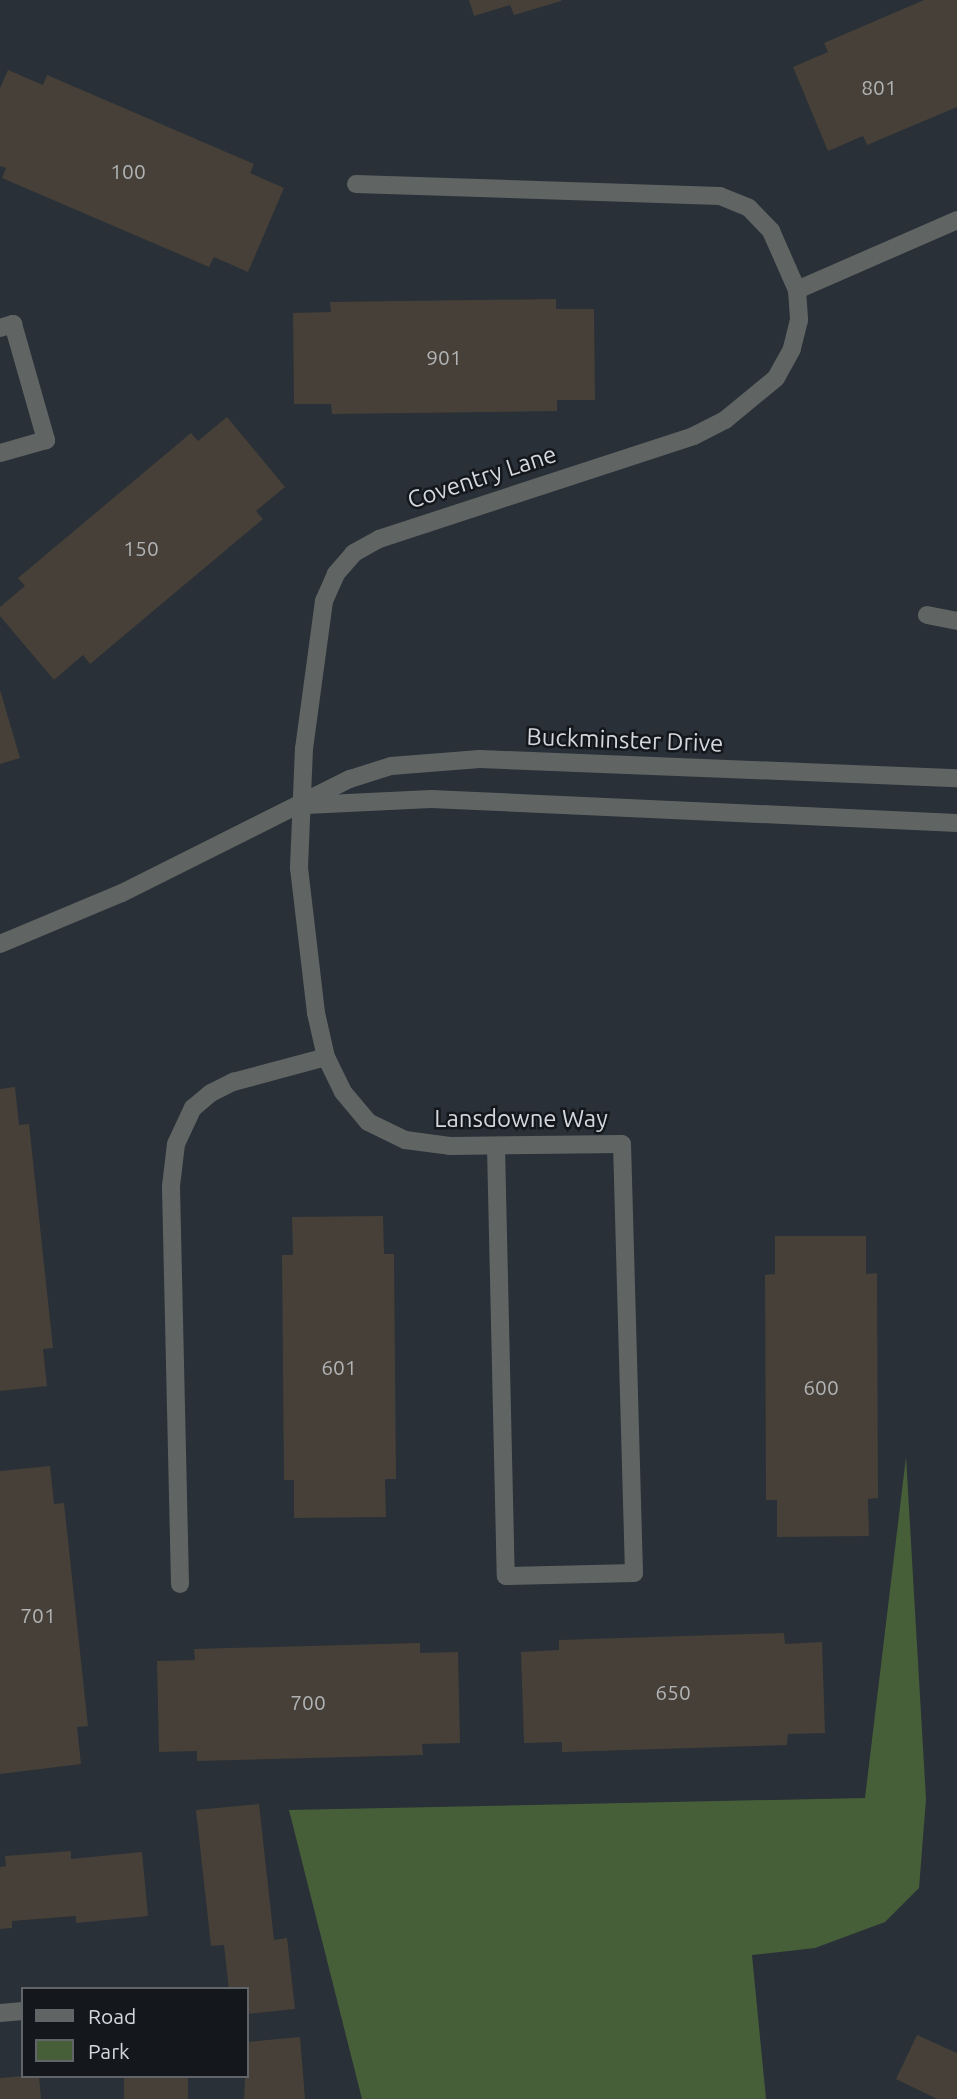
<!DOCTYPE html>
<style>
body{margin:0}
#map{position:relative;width:957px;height:2099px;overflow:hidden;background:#293037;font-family:Ubuntu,sans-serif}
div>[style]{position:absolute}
.green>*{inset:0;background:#475f39}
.building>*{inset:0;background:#464038;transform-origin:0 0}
.service>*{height:18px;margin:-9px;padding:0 9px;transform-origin:9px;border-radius:9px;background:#606564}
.minor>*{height:18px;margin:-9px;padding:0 9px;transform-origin:9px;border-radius:9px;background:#606564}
span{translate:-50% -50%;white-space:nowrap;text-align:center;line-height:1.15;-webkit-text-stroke:5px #14171b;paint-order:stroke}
.number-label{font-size:21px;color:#b0b2b4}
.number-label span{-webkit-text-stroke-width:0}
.street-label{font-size:24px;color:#d4d8dd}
.legend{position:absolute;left:21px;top:1987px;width:228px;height:91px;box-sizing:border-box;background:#14171b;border:2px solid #616469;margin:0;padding:9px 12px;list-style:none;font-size:21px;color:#d4d8dd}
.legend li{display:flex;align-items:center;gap:14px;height:35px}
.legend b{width:35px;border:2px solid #616469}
</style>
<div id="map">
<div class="green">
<i style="clip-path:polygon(906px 1457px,926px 1799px,919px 1888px,885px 1922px,815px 1948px,752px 1955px,766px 2099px,362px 2099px,289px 1810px,865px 1798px)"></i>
</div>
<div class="building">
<i style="clip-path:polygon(469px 0,561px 0,561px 1px,514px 15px,510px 5px,474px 16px)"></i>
<i style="clip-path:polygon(924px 0,957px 0,957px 107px,867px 145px,863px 136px,828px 151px,793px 67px,828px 52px,824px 43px)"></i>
<i style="clip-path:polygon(8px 70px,43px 85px,47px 75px,254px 164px,250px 173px,284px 188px,248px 272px,214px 257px,209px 267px,2px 178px,6px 168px,0 166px,0 88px)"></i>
<i style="clip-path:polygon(556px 299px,556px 309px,594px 309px,595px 400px,557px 400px,557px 411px,332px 414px,331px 404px,294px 404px,293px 313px,331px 312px,330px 302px)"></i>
<i style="clip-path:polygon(227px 417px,285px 487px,256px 511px,263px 519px,90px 664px,83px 655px,54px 680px,0 616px,0 607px,25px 586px,18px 578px,191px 433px,198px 441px)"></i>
<i style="clip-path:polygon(0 690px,20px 758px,0 764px)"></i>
<i style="clip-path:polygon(15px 1087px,19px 1125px,29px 1124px,53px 1348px,43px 1349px,47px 1386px,0 1391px,0 1089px)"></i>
<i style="clip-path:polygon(383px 1216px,384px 1254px,394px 1254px,396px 1479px,385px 1479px,386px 1517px,294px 1518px,294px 1480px,284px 1480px,282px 1255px,293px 1255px,292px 1217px)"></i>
<i style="clip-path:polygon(775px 1236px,866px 1236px,866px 1274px,877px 1273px,878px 1498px,868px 1499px,869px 1536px,777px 1537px,777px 1500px,766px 1500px,765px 1275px,775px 1274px)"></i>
<i style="clip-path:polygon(50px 1466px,54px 1504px,64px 1503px,88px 1726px,77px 1727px,81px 1764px,0 1774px,0 1471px)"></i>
<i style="clip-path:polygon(784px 1633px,785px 1644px,822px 1642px,825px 1733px,788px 1734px,787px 1745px,562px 1752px,562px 1742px,524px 1743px,521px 1652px,559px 1650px,559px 1640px)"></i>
<i style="clip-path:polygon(420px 1643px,420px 1653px,458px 1652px,460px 1743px,422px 1744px,423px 1755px,197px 1761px,197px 1751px,159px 1752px,157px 1661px,195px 1660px,194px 1649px)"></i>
<i style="clip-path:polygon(259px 1804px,274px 1940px,287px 1938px,295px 2009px,247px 2014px,247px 1989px,229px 1989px,224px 1945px,211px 1946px,196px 1810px)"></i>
<i style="clip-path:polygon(71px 1851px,71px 1859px,142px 1852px,148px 1916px,76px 1923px,76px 1916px,12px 1921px,12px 1928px,0 1929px,0 1867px,6px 1866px,5px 1856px)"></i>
<i style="clip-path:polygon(917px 2035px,957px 2053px,957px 2099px,937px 2099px,896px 2079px)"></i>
<i style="clip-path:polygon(300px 2037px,305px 2099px,244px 2099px,247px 2042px)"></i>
<i style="clip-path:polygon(23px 2076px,39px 2076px,41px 2099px,0 2099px,0 2078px)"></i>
<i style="left:124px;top:2076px;width:64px;height:23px"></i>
</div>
<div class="service">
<i style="left:797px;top:290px;width:175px;rotate:-23.6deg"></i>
<i style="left:0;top:328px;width:14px;rotate:-17deg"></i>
<i style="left:13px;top:324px;width:121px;rotate:74.1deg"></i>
<i style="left:46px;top:440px;width:48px;rotate:164.2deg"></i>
<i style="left:927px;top:615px;width:31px;rotate:11deg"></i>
<i style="left:496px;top:1147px;width:429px;rotate:88.7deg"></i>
<i style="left:506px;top:1576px;width:128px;rotate:-1.3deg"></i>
<i style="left:634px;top:1573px;width:429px;rotate:-91.6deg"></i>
<i style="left:180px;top:1584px;width:398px;rotate:-91.3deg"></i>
<i style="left:171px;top:1186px;width:42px;rotate:-83.2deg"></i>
<i style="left:176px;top:1144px;width:40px;rotate:-65deg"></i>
<i style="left:193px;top:1108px;width:23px;rotate:-40deg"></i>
<i style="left:211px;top:1093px;width:25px;rotate:-27deg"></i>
<i style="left:233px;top:1082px;width:96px;rotate:-15deg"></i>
</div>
<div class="minor">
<i style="left:356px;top:184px;width:364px;rotate:1.9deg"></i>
<i style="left:720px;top:196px;width:31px;rotate:22deg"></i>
<i style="left:749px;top:208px;width:32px;rotate:46deg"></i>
<i style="left:771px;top:231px;width:64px;rotate:66.2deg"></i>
<i style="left:797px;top:290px;width:30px;rotate:86deg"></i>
<i style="left:799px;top:320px;width:30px;rotate:104deg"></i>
<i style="left:792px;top:349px;width:33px;rotate:119deg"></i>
<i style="left:776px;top:378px;width:66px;rotate:140.5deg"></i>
<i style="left:725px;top:420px;width:35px;rotate:153deg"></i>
<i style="left:694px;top:436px;width:331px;rotate:161.9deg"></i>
<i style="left:379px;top:539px;width:29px;rotate:151deg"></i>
<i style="left:354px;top:553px;width:28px;rotate:131deg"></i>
<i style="left:336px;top:574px;width:30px;rotate:114deg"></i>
<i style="left:324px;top:601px;width:148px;rotate:97.7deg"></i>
<i style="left:304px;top:748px;width:120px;rotate:92.4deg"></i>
<i style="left:299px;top:868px;width:146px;rotate:83.3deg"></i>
<i style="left:316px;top:1013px;width:45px;rotate:77.2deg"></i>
<i style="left:326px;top:1057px;width:39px;rotate:64deg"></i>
<i style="left:343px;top:1092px;width:39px;rotate:50deg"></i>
<i style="left:368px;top:1122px;width:41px;rotate:25.9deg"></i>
<i style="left:405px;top:1140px;width:45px;rotate:7.6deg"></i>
<i style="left:450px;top:1146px;width:172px;rotate:-0.7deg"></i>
<i style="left:306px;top:805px;width:125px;rotate:-2.7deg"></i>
<i style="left:431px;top:799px;width:527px;rotate:2.61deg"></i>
<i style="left:0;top:944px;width:132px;rotate:-22.7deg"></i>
<i style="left:122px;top:893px;width:255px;rotate:-26.6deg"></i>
<i style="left:350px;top:779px;width:43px;rotate:-17.6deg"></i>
<i style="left:391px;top:766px;width:89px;rotate:-4.5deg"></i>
<i style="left:480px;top:759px;width:477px;rotate:2.3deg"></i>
<i style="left:0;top:2013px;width:23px;rotate:-5deg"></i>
</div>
<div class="number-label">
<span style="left:879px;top:87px">801</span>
<span style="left:128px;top:171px">100</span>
<span style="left:444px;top:357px">901</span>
<span style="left:141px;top:548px">150</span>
<span style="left:339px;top:1367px">601</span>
<span style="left:821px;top:1387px">600</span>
<span style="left:38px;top:1615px">701</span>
<span style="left:673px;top:1692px">650</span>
<span style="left:308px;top:1702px">700</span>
</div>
<div class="street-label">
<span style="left:482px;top:477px;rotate:-18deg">Coventry Lane</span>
<span style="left:625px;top:740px;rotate:2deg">Buckminster Drive</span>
<span style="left:521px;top:1119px">Lansdowne Way</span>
</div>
<ul class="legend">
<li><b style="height:9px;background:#606564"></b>Road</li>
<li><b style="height:19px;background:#475f39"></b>Park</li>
</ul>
</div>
